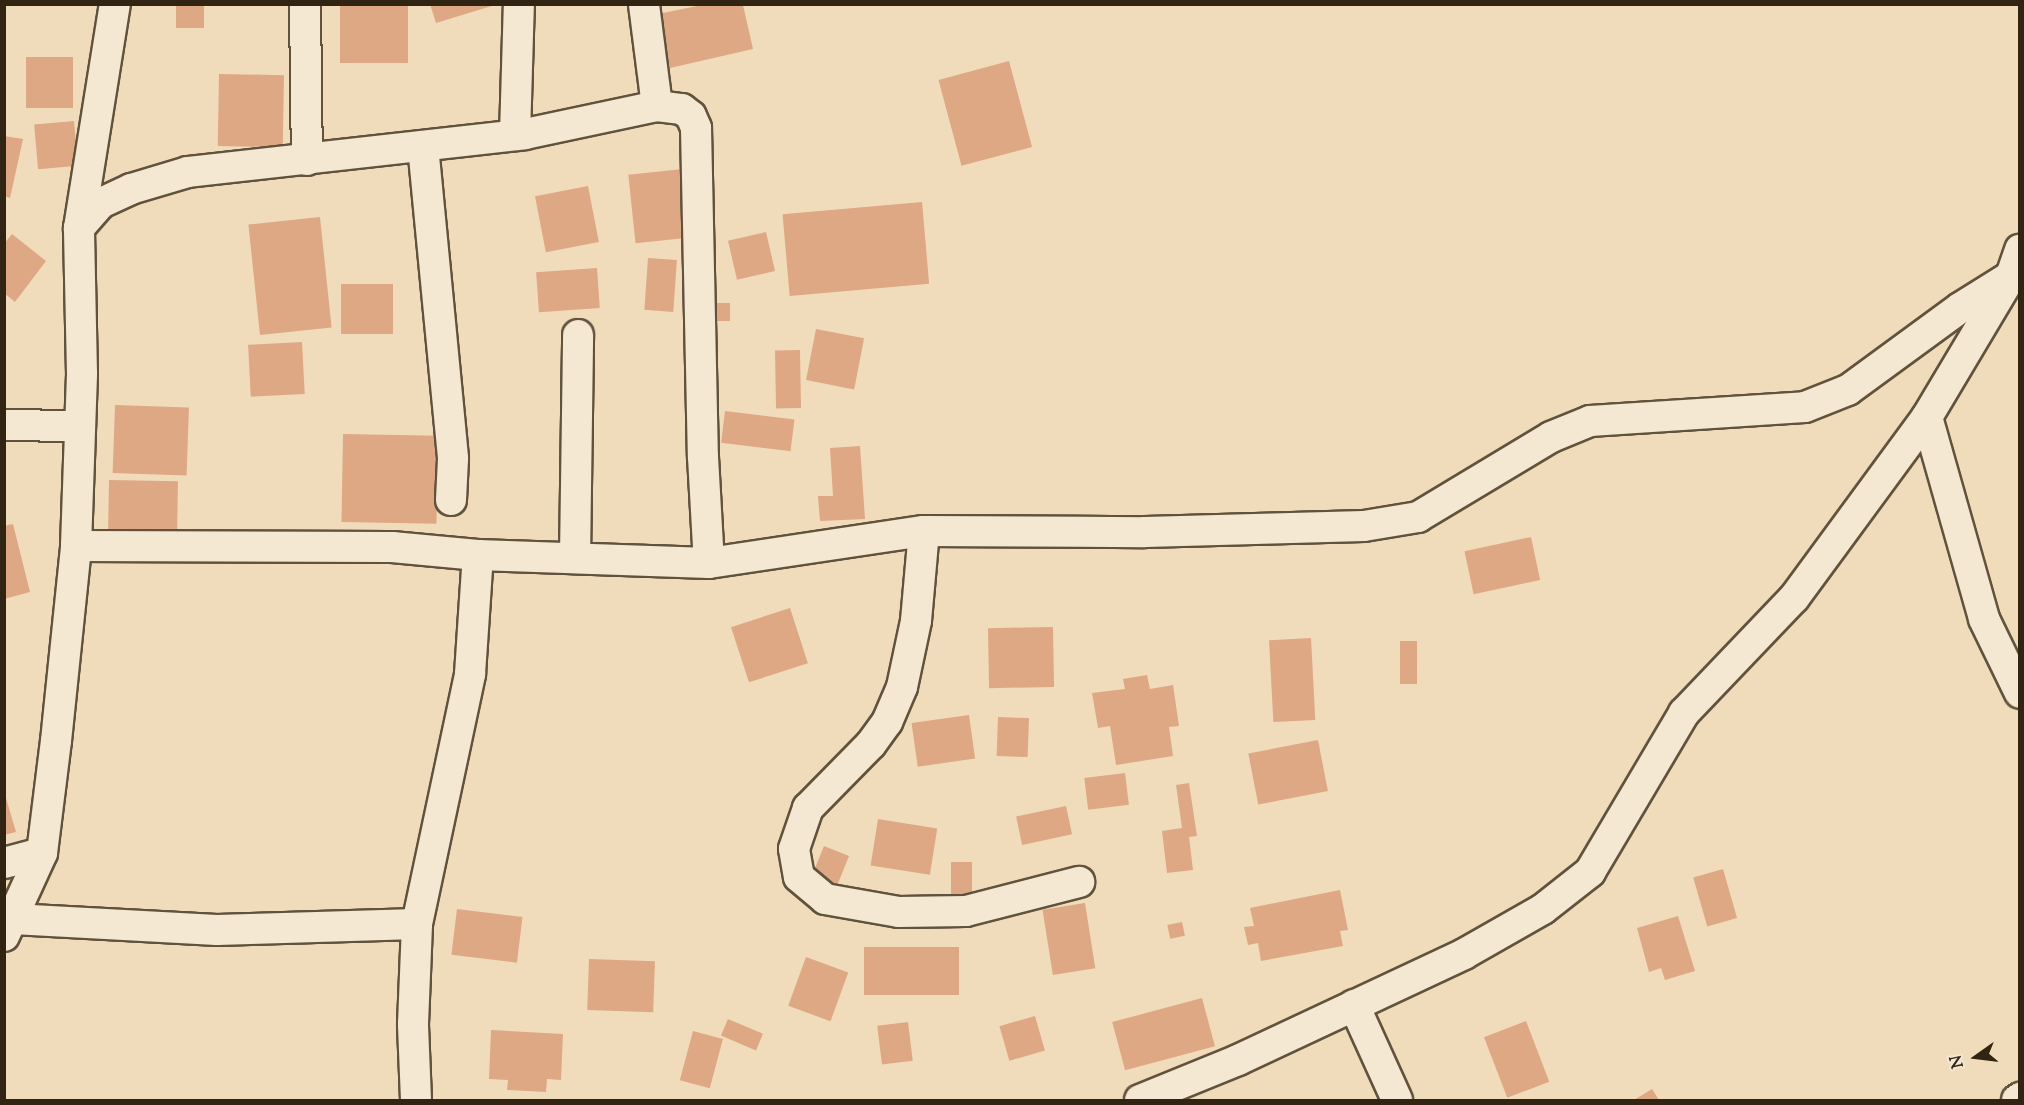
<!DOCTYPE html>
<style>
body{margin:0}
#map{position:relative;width:2024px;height:1105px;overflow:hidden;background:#f0dcba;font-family:"Sorts Mill Goudy",serif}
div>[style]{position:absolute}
.building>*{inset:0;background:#dea885;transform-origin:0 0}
.roads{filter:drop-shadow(2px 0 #61523d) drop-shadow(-2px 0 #61523d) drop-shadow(0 2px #61523d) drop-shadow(0 -2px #61523d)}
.street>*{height:30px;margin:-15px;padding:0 15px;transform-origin:15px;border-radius:15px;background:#f5e8d2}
span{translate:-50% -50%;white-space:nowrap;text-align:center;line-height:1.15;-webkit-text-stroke:4.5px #f5e8d2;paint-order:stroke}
.frame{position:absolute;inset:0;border:6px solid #312413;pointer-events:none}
.north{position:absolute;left:1946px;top:1027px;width:60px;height:60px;-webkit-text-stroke:4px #f5e8d2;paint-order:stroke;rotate:256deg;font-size:16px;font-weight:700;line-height:24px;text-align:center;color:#312413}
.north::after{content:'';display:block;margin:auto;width:21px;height:27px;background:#312413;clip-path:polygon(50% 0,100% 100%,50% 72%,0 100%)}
</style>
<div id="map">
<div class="building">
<i style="left:176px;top:4px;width:28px;height:24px"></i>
<i style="left:340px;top:4px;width:68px;height:59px"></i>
<i style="clip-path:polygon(430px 4px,495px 4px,495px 5px,436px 23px)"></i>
<i style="clip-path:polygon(702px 5px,743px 5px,753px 49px,670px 68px,658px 14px)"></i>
<i style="left:26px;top:57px;width:47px;height:51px"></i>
<i style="left:1009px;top:61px;width:89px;height:73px;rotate:75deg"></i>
<i style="left:219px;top:74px;width:65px;height:72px;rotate:1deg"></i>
<i style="left:74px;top:121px;width:45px;height:40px;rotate:85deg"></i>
<i style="clip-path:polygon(4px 136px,23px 139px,10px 198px,4px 196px)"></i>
<i style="left:683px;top:169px;width:69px;height:55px;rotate:84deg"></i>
<i style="left:588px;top:186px;width:57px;height:54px;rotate:79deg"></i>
<i style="left:922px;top:202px;width:82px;height:140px;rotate:85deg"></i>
<i style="left:320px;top:217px;width:111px;height:72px;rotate:84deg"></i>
<i style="left:766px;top:232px;width:40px;height:39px;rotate:77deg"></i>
<i style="clip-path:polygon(12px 234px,46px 261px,15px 302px,4px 293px,4px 244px)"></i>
<i style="left:648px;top:258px;width:29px;height:52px;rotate:4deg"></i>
<i style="left:597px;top:268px;width:40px;height:61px;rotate:86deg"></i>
<i style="left:341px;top:284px;width:52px;height:50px"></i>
<i style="left:715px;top:303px;width:15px;height:18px"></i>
<i style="left:816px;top:329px;width:49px;height:52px;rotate:11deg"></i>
<i style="left:302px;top:342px;width:52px;height:54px;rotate:87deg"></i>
<i style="left:800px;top:350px;width:58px;height:25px;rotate:89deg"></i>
<i style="left:115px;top:405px;width:74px;height:68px;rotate:2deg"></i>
<i style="left:725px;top:411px;width:70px;height:32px;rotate:7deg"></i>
<i style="left:343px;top:434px;width:95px;height:88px;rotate:1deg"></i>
<i style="clip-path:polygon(860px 446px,865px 519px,820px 521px,818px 496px,833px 496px,830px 448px)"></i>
<i style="left:109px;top:480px;width:69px;height:53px;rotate:1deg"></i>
<i style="clip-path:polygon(13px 524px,30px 592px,4px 599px,4px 526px)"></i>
<i style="left:1531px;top:537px;width:44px;height:68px;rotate:78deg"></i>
<i style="left:790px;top:608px;width:58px;height:62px;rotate:72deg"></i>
<i style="left:1053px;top:627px;width:60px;height:65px;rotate:89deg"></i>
<i style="left:1311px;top:638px;width:82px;height:42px;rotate:87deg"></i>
<i style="left:1400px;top:641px;width:17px;height:43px"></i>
<i style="clip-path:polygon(1147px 675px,1150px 689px,1173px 685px,1179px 726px,1169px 727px,1173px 756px,1116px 765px,1110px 726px,1098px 728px,1092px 693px,1125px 689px,1123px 679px)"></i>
<i style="left:969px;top:715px;width:44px;height:58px;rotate:82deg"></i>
<i style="left:998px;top:717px;width:31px;height:39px;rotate:2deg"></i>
<i style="left:1318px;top:740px;width:52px;height:71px;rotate:79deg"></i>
<i style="left:1125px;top:773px;width:32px;height:41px;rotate:83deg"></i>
<i style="clip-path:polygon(1189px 783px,1197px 836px,1189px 837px,1193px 870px,1167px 873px,1162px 831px,1182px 828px,1176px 785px)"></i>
<i style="clip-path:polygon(4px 791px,16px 832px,4px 835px)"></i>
<i style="left:1066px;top:806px;width:29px;height:51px;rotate:78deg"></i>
<i style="left:878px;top:819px;width:60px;height:47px;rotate:9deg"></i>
<i style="left:824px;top:846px;width:27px;height:35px;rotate:22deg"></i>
<i style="left:951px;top:862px;width:21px;height:40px"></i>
<i style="left:1723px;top:869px;width:51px;height:31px;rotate:74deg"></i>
<i style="clip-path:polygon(1340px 890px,1348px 930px,1340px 931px,1343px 946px,1261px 961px,1258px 943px,1248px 945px,1244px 927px,1254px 926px,1250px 908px)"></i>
<i style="left:1085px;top:903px;width:66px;height:43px;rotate:81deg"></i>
<i style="left:457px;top:909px;width:66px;height:46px;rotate:7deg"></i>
<i style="clip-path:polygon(1678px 916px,1695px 971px,1665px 980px,1661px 968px,1649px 972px,1637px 928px)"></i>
<i style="left:1182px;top:922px;width:14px;height:15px;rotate:78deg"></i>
<i style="left:864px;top:947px;width:95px;height:48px"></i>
<i style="left:806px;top:957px;width:45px;height:52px;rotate:20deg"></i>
<i style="left:589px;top:959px;width:66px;height:51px;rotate:2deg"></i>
<i style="left:1202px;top:998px;width:50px;height:93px;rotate:75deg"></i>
<i style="left:1035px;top:1016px;width:36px;height:37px;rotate:74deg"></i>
<i style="left:728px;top:1019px;width:38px;height:18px;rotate:23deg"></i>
<i style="left:1526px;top:1021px;width:65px;height:45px;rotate:69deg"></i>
<i style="left:908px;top:1022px;width:39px;height:31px;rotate:83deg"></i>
<i style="clip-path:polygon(491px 1030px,563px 1034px,561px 1080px,547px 1079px,546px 1092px,507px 1090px,508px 1080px,489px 1079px)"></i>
<i style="left:693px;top:1031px;width:31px;height:51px;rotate:15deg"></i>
<i style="clip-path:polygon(1652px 1089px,1659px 1100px,1634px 1100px)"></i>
</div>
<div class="roads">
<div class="street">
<i style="left:305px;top:4px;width:156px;rotate:89.3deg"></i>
<i style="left:657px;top:106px;width:25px;rotate:7deg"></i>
<i style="left:682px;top:109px;width:11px;rotate:38deg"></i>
<i style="left:691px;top:116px;width:13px;rotate:67deg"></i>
<i style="left:696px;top:128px;width:329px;rotate:88.8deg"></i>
<i style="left:703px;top:457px;width:106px;rotate:86.8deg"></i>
<i style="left:515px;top:135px;width:131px;rotate:-88.3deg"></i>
<i style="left:423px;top:146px;width:314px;rotate:84.5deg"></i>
<i style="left:453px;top:459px;width:41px;rotate:92.8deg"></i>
<i style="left:79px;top:228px;width:33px;rotate:-49deg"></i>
<i style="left:101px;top:203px;width:33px;rotate:-25deg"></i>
<i style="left:131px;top:189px;width:59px;rotate:-16.6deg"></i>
<i style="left:188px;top:172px;width:339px;rotate:-6.4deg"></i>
<i style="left:525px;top:134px;width:135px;rotate:-12deg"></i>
<i style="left:657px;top:106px;width:103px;rotate:-97.3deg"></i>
<i style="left:1927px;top:417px;width:210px;rotate:74.2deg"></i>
<i style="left:1984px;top:619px;width:82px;rotate:64.1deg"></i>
<i style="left:4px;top:425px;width:76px;rotate:0.8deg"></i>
<i style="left:924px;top:531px;width:90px;rotate:95.1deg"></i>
<i style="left:916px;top:621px;width:67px;rotate:102deg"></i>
<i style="left:902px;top:687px;width:38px;rotate:113deg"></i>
<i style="left:887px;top:722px;width:27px;rotate:126deg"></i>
<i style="left:871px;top:744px;width:90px;rotate:134.5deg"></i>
<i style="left:808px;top:808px;width:43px;rotate:108.9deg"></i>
<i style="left:794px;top:849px;width:28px;rotate:80deg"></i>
<i style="left:799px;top:877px;width:34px;rotate:40deg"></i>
<i style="left:825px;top:899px;width:75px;rotate:10deg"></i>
<i style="left:899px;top:912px;width:67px;rotate:-0.9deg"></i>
<i style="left:966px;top:911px;width:117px;rotate:-14.4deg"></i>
<i style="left:76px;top:546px;width:316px;rotate:0.2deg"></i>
<i style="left:392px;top:547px;width:86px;rotate:5.3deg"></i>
<i style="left:478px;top:555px;width:231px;rotate:2deg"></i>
<i style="left:709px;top:563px;width:217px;rotate:-8.5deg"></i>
<i style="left:924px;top:531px;width:221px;rotate:0.3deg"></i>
<i style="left:1145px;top:532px;width:219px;rotate:-1.6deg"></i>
<i style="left:1364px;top:526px;width:55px;rotate:-9.5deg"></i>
<i style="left:1418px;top:517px;width:155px;rotate:-31deg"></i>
<i style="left:1551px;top:437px;width:42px;rotate:-22.3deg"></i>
<i style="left:1590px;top:421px;width:215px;rotate:-3.7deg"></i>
<i style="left:1805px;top:407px;width:46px;rotate:-21.6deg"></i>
<i style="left:1848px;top:390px;width:139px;rotate:-36.2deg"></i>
<i style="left:1960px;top:308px;width:60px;rotate:-32.1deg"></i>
<i style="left:575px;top:558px;width:223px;rotate:-89.2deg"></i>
<i style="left:4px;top:863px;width:39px;rotate:-15deg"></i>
<i style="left:13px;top:919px;width:204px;rotate:3.1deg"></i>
<i style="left:217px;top:930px;width:200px;rotate:-1.7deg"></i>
<i style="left:4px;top:936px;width:91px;rotate:-65.4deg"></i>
<i style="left:42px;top:853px;width:113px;rotate:-82.9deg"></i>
<i style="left:56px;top:741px;width:196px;rotate:-84.1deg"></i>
<i style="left:76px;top:546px;width:172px;rotate:-88deg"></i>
<i style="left:82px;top:374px;width:146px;rotate:-91.2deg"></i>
<i style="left:79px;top:228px;width:227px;rotate:-80.9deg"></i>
<i style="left:1354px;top:1005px;width:104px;rotate:65.6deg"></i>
<i style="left:416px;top:1100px;width:76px;rotate:-92.3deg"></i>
<i style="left:413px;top:1024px;width:100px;rotate:-87.7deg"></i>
<i style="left:417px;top:924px;width:256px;rotate:-78deg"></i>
<i style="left:470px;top:674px;width:119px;rotate:-86.2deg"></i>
<i style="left:1140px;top:1100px;width:106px;rotate:-22.2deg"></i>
<i style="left:1238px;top:1060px;width:250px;rotate:-25.1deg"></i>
<i style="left:1464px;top:954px;width:91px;rotate:-29.7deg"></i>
<i style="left:1543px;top:909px;width:60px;rotate:-38.2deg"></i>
<i style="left:1590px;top:872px;width:185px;rotate:-59.4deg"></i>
<i style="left:1684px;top:713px;width:159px;rotate:-46.3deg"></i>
<i style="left:1794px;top:598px;width:225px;rotate:-53.7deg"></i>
<i style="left:1927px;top:417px;width:164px;rotate:-59.2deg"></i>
<i style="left:2011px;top:276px;width:28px;rotate:-71deg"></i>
<i style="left:2017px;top:1100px;width:4px;rotate:-34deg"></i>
</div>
</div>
<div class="frame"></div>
<div class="north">N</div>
</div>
